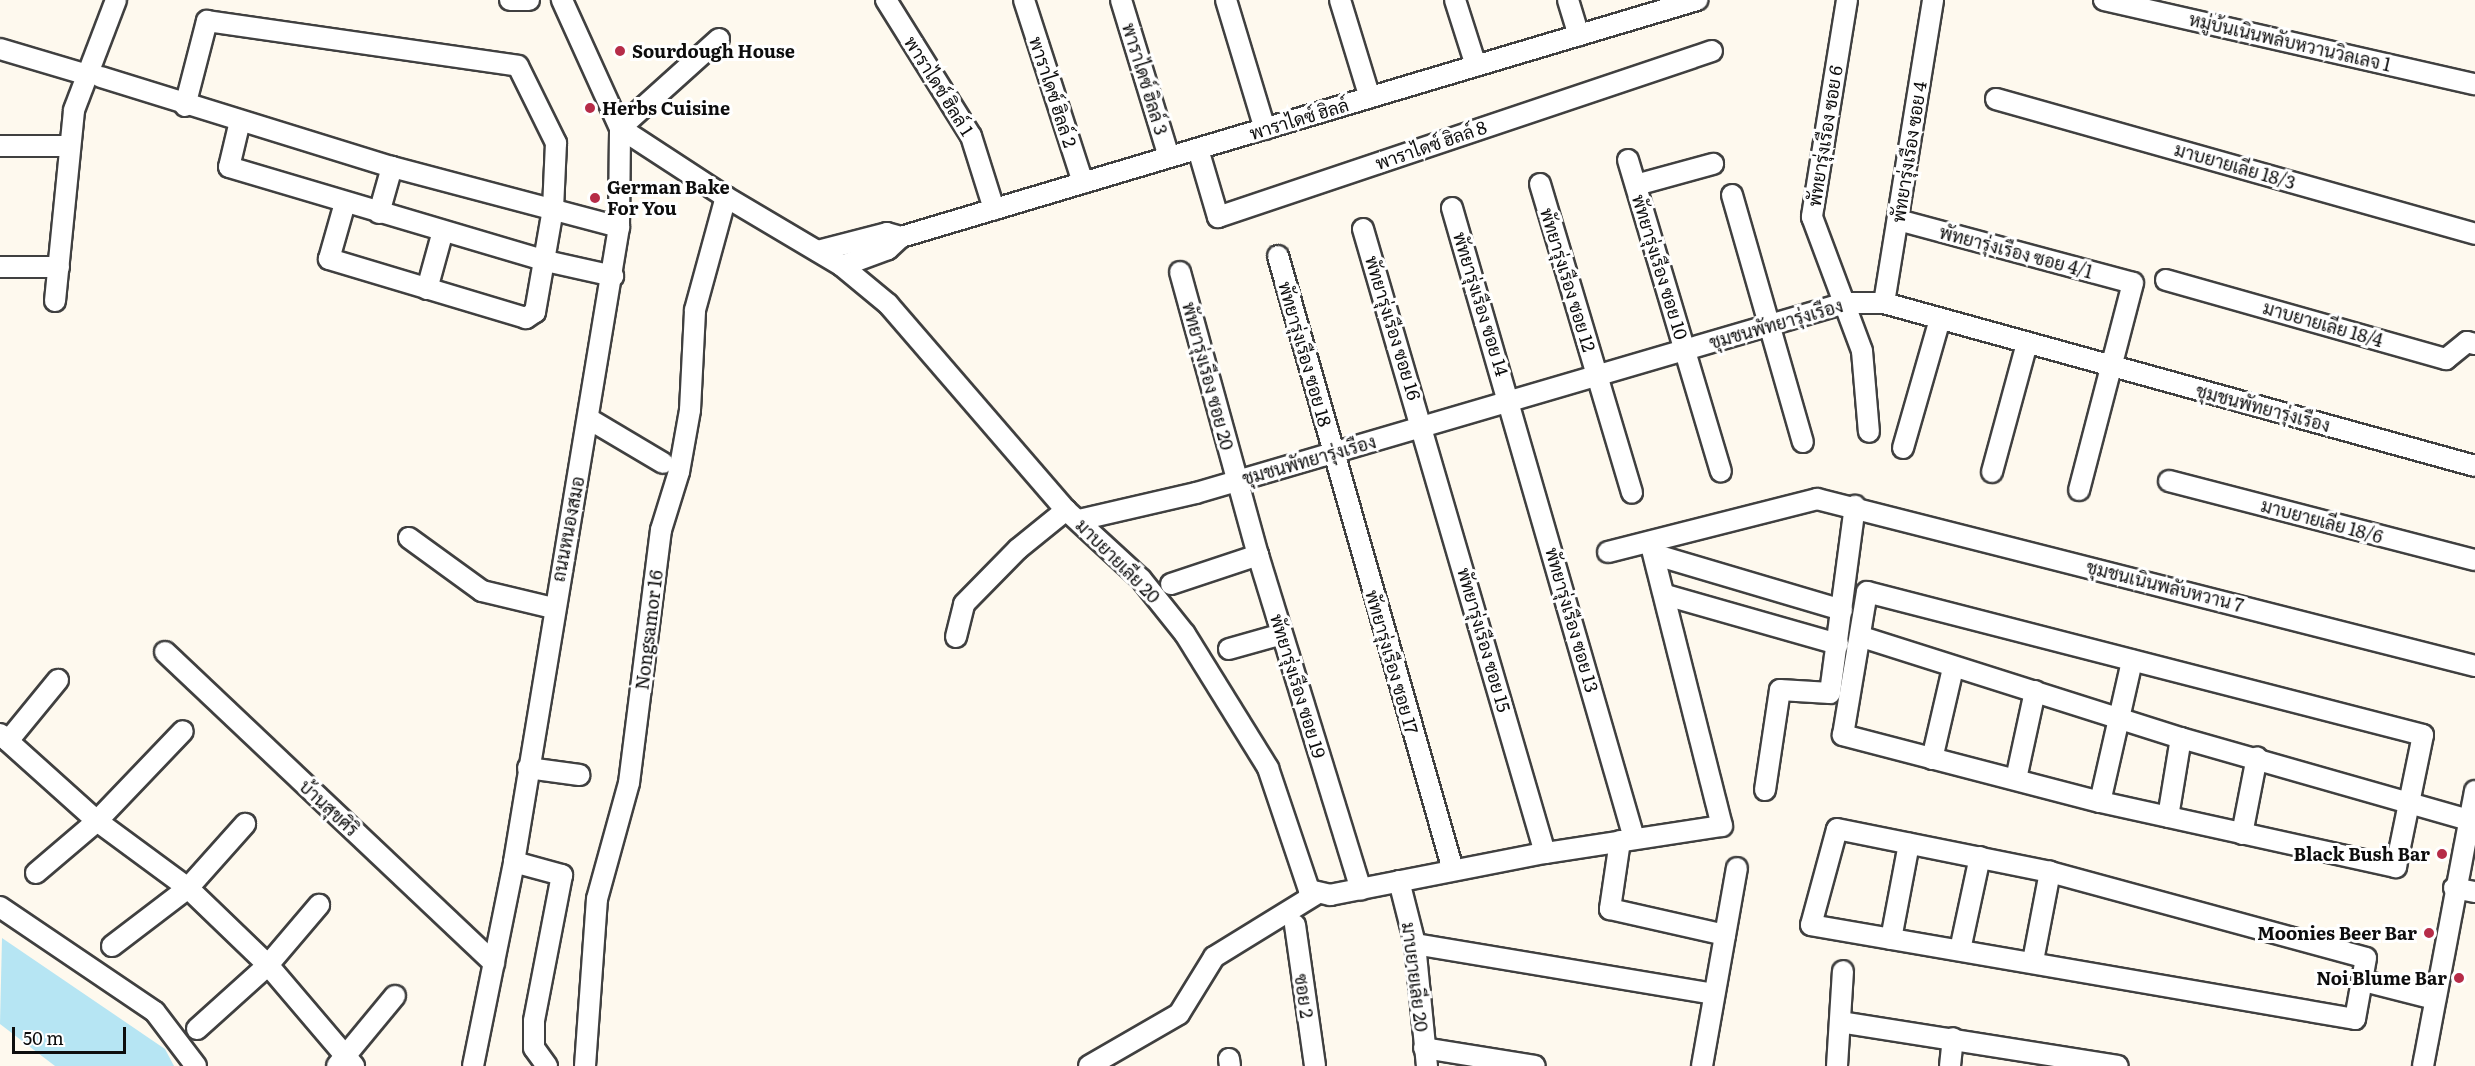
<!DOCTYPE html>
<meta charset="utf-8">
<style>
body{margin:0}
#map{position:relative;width:2475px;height:1066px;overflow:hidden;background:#fef9ee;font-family:Literata,Sarabun,serif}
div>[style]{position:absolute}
.water>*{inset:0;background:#b6e5f3}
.roads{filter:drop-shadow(2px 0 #404040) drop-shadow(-2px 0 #404040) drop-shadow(0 2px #404040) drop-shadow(0 -2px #404040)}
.minor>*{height:20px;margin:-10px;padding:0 10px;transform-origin:10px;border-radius:10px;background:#fff}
.dots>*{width:16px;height:16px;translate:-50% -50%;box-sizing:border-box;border:3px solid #fff;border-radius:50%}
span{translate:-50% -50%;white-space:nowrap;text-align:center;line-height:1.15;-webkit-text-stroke:6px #fff;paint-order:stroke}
.street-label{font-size:18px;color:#0d0d0d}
.poi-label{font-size:18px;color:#0d0d0d;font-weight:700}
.left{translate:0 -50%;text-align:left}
.right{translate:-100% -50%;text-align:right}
.scale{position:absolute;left:12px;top:1027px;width:114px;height:27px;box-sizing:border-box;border:3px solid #0d0d0d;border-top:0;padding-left:8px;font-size:18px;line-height:21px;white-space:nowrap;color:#0d0d0d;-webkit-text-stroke:4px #fff;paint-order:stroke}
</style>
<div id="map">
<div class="water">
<i style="clip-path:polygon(2px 938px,165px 1049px,174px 1066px,55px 1066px,0 1024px)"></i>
</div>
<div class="roads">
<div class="minor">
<i style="left:510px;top:0;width:19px"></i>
<i style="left:886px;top:0;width:160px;rotate:58deg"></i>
<i style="left:971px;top:136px;width:77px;rotate:72.5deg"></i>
<i style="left:1024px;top:0;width:192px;rotate:72.1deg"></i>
<i style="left:1121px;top:0;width:164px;rotate:73deg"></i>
<i style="left:1226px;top:0;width:135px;rotate:73.2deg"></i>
<i style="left:1340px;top:0;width:102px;rotate:73deg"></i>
<i style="left:1455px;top:0;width:69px;rotate:72.3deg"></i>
<i style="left:1568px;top:0;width:37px;rotate:73deg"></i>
<i style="left:1847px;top:0;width:220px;rotate:99.2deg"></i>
<i style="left:1812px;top:217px;width:143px;rotate:69.5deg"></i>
<i style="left:1862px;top:351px;width:81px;rotate:85.1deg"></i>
<i style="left:2104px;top:0;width:380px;rotate:12.8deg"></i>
<i style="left:719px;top:39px;width:133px;rotate:138deg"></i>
<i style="left:620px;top:128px;width:126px;rotate:33.1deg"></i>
<i style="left:726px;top:197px;width:135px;rotate:30.7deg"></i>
<i style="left:842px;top:266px;width:60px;rotate:39.6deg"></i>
<i style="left:888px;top:304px;width:272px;rotate:49.2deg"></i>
<i style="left:1066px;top:510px;width:102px;rotate:42.6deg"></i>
<i style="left:1141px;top:579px;width:70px;rotate:51.3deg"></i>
<i style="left:1185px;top:634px;width:158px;rotate:58.2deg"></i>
<i style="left:1268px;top:768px;width:129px;rotate:71.4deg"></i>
<i style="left:1309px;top:890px;width:22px;rotate:13deg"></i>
<i style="left:1330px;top:895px;width:219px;rotate:-11.1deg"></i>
<i style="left:1545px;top:853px;width:179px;rotate:-8.7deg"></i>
<i style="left:1722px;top:826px;width:293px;rotate:-104.2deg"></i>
<i style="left:0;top:49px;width:92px;rotate:16.5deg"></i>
<i style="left:101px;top:77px;width:305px;rotate:17.2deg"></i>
<i style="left:392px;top:167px;width:235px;rotate:14.8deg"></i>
<i style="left:1996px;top:99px;width:498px;rotate:15.7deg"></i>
<i style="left:185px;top:106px;width:88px;rotate:-75.5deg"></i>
<i style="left:207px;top:21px;width:314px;rotate:8.2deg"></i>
<i style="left:518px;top:66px;width:86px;rotate:63.7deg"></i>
<i style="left:556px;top:143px;width:66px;rotate:92.6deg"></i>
<i style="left:553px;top:209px;width:105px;rotate:99.9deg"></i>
<i style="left:535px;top:312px;width:11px;rotate:146deg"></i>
<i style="left:526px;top:318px;width:206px;rotate:-163.3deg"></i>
<i style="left:329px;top:259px;width:58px;rotate:-74.1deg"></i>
<i style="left:240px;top:121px;width:47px;rotate:103.4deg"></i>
<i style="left:229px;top:167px;width:331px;rotate:16.5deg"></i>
<i style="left:546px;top:261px;width:69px;rotate:12.6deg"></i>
<i style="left:0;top:146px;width:68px"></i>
<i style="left:1198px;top:149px;width:71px;rotate:73.6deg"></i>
<i style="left:1218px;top:217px;width:521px;rotate:-18.57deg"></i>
<i style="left:1628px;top:160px;width:325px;rotate:73.4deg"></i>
<i style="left:1540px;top:184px;width:322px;rotate:73.4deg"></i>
<i style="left:1636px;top:185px;width:80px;rotate:-15.3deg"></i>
<i style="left:1732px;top:195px;width:257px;rotate:74deg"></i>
<i style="left:1452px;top:208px;width:656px;rotate:73.89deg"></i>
<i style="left:379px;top:213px;width:48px;rotate:-74.2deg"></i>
<i style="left:1898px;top:220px;width:243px;rotate:15deg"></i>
<i style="left:2133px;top:283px;width:214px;rotate:104.6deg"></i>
<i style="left:1363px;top:229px;width:650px;rotate:73.74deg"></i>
<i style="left:901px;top:237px;width:831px;rotate:-16.58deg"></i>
<i style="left:818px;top:251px;width:71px;rotate:-14.6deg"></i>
<i style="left:887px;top:233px;width:15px;rotate:16deg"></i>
<i style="left:901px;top:237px;width:18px;rotate:137deg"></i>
<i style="left:888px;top:249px;width:49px;rotate:159.7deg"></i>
<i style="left:1278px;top:256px;width:638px;rotate:74.09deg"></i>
<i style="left:0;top:267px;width:59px"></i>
<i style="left:1180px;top:272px;width:294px;rotate:74.6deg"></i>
<i style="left:1258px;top:555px;width:350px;rotate:72.9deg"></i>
<i style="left:2166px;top:280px;width:291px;rotate:15.8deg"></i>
<i style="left:2446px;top:359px;width:27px;rotate:-39deg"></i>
<i style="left:2467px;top:342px;width:8px;rotate:14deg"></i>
<i style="left:427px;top:289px;width:60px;rotate:-74.6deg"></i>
<i style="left:55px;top:301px;width:192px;rotate:-84.3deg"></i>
<i style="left:74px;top:110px;width:118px;rotate:-69.1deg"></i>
<i style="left:1884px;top:303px;width:307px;rotate:-80.8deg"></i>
<i style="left:589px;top:419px;width:86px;rotate:30.7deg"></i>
<i style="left:1903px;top:448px;width:134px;rotate:-74deg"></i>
<i style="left:1992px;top:472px;width:134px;rotate:-74.8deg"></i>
<i style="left:2169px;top:481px;width:316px;rotate:14.5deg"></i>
<i style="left:1079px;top:520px;width:120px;rotate:-13deg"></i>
<i style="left:1196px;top:493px;width:676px;rotate:-16.32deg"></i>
<i style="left:1845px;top:303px;width:39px"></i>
<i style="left:1884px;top:303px;width:613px;rotate:15.42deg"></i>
<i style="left:409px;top:538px;width:90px;rotate:36deg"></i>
<i style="left:482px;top:591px;width:73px;rotate:13.5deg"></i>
<i style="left:1608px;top:552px;width:216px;rotate:-14.2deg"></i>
<i style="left:1817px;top:499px;width:679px;rotate:14.24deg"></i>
<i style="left:1656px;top:555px;width:194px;rotate:16.5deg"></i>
<i style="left:1171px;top:584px;width:92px;rotate:-18.4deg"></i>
<i style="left:1867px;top:592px;width:574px;rotate:14.42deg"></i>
<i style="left:2423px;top:735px;width:135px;rotate:101.6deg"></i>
<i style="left:2396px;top:867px;width:303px;rotate:-167.6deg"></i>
<i style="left:2100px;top:802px;width:266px;rotate:-165.4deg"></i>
<i style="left:1843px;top:735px;width:145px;rotate:-80.5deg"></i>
<i style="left:1666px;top:595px;width:179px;rotate:15.9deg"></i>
<i style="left:956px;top:637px;width:34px;rotate:-76deg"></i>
<i style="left:964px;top:604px;width:77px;rotate:-45.5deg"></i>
<i style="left:1018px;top:549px;width:62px;rotate:-39.1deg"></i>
<i style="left:1862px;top:637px;width:335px;rotate:17.6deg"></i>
<i style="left:2181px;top:738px;width:306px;rotate:15.9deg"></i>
<i style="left:1229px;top:649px;width:55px;rotate:-15.8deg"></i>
<i style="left:165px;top:652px;width:453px;rotate:43.4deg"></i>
<i style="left:0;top:734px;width:130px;rotate:41.9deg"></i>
<i style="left:97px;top:821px;width:113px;rotate:36.4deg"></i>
<i style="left:188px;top:888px;width:111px;rotate:43.9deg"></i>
<i style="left:268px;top:965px;width:133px;rotate:49.6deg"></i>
<i style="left:8px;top:741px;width:79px;rotate:-50.7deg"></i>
<i style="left:1932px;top:759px;width:93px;rotate:-77deg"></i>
<i style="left:528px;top:768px;width:52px;rotate:7.7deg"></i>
<i style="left:2016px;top:779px;width:90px;rotate:-77.8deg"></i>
<i style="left:1765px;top:790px;width:101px;rotate:-81.5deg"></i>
<i style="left:1780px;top:690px;width:50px;rotate:3.4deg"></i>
<i style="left:1830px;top:693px;width:189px;rotate:-82.4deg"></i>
<i style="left:2100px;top:802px;width:145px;rotate:-77.2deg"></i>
<i style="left:2168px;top:817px;width:80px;rotate:-80.7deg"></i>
<i style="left:1837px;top:829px;width:217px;rotate:11.4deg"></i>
<i style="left:2050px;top:872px;width:327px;rotate:15.2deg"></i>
<i style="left:2366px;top:958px;width:62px;rotate:100.2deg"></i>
<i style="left:2355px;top:1019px;width:552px;rotate:-170.2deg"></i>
<i style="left:1811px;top:925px;width:99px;rotate:-74.8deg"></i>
<i style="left:2242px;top:834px;width:78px;rotate:-79deg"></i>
<i style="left:1620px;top:841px;width:69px;rotate:98.4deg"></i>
<i style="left:1610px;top:909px;width:118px;rotate:12.7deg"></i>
<i style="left:514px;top:862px;width:50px;rotate:15.2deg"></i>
<i style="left:562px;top:875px;width:149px;rotate:100.9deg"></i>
<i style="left:534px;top:1021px;width:27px;rotate:90deg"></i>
<i style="left:534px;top:1048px;width:22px;rotate:54deg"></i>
<i style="left:36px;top:873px;width:80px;rotate:-40.4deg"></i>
<i style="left:97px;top:821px;width:124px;rotate:-46.3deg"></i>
<i style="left:1399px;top:881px;width:65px;rotate:75.7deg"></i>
<i style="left:1415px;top:944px;width:123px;rotate:84.4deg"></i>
<i style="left:2454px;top:888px;width:21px;rotate:11deg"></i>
<i style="left:0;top:907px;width:187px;rotate:34.1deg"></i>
<i style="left:155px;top:1012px;width:68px;rotate:52.8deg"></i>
<i style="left:1295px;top:925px;width:142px;rotate:81.9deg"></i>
<i style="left:1891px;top:939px;width:97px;rotate:-79.3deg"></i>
<i style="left:1415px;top:944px;width:303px;rotate:9.5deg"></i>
<i style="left:112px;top:946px;width:96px;rotate:-37.3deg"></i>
<i style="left:188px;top:888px;width:86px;rotate:-48.3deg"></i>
<i style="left:1960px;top:950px;width:95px;rotate:-77.9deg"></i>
<i style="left:2033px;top:961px;width:91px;rotate:-79.2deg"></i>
<i style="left:2364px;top:981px;width:72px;rotate:14.4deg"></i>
<i style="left:1840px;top:1022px;width:281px;rotate:9deg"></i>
<i style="left:197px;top:1029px;width:96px;rotate:-42deg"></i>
<i style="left:268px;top:965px;width:79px;rotate:-49.6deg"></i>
<i style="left:1424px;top:1048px;width:112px;rotate:9.2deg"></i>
<i style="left:1229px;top:1059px;width:7px;rotate:82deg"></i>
<i style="left:337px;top:1066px;width:91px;rotate:-50.4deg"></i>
<i style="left:473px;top:1066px;width:208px;rotate:-78.6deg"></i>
<i style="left:514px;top:862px;width:644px;rotate:-80.61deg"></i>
<i style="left:619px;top:227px;width:99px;rotate:-89.4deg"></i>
<i style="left:620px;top:128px;width:141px;rotate:-114.4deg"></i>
<i style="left:585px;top:1066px;width:167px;rotate:-85.9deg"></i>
<i style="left:597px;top:899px;width:120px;rotate:-74.6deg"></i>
<i style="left:629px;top:783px;width:255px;rotate:-82.8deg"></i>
<i style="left:661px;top:530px;width:61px;rotate:-72.8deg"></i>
<i style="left:679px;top:472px;width:63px;rotate:-79.9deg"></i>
<i style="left:690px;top:410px;width:100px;rotate:-87.1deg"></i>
<i style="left:695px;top:310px;width:117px;rotate:-74.7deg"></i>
<i style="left:1089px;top:1066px;width:104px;rotate:-30deg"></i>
<i style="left:1179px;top:1014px;width:67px;rotate:-58.4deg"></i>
<i style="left:1214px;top:957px;width:122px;rotate:-31.6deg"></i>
<i style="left:1702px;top:1066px;width:201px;rotate:-80deg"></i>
<i style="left:1837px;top:1066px;width:95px;rotate:-86.4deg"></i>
<i style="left:1950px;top:1066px;width:28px;rotate:-84deg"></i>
<i style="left:2423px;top:1066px;width:280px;rotate:-79.3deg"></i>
</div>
</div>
<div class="dots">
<i style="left:620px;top:51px;background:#b62c48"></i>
<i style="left:590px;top:108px;background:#b62c48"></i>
<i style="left:595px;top:198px;background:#b62c48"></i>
<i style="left:2442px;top:854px;background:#b62c48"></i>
<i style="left:2429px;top:933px;background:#b62c48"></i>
<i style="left:2459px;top:978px;background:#b62c48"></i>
</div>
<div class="street-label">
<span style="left:2290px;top:42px;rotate:13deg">หมู่บ้นเนินพลับหวานวิลเลจ 1</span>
<span style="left:1145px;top:79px;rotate:73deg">พาราไดซ์ ฮิลล์ 3</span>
<span style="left:939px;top:86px;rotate:58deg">พาราไดซ์ ฮิลล์ 1</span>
<span style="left:1053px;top:92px;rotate:72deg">พาราไดซ์ ฮิลล์ 2</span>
<span style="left:1299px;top:119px;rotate:-17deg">พาราไดซ์ ฮิลล์</span>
<span style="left:1825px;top:136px;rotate:-81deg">พัทยารุ่งเรือง ซอย 6</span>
<span style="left:1431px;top:145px;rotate:-19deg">พาราไดซ์ ฮิลล์ 8</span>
<span style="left:1909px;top:152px;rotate:-81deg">พัทยารุ่งเรือง ซอย 4</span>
<span style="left:2235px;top:166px;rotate:16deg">มาบยายเลีย 18/3</span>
<span style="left:2016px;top:252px;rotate:15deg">พัทยารุ่งเรือง ซอย 4/1</span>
<span style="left:1660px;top:267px;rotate:73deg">พัทยารุ่งเรือง ซอย 10</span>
<span style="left:1568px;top:280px;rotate:73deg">พัทยารุ่งเรือง ซอย 12</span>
<span style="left:1481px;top:304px;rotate:73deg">พัทยารุ่งเรือง ซอย 14</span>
<span style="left:1776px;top:324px;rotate:-16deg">ชุมชนพัทยารุ่งเรือง</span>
<span style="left:2323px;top:324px;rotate:16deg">มาบยายเลีย 18/4</span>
<span style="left:1393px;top:328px;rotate:73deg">พัทยารุ่งเรือง ซอย 16</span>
<span style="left:1305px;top:354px;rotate:74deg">พัทยารุ่งเรือง ซอย 18</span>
<span style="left:1208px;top:376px;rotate:75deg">พัทยารุ่งเรือง ซอย 20</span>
<span style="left:2263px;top:408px;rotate:15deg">ชุมชนพัทยารุ่งเรือง</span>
<span style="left:1309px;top:460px;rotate:-16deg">ชุมชนพัทยารุ่งเรือง</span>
<span style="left:2322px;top:521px;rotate:15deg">มาบยายเลีย 18/6</span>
<span style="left:568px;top:529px;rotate:-79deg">ถนนหนองสมอ</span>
<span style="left:1118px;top:561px;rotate:45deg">มาบยายเลีย 20</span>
<span style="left:2165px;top:586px;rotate:14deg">ชุมชนเนินพลับหวาน 7</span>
<span style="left:1572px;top:620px;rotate:74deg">พัทยารุ่งเรือง ซอย 13</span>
<span style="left:649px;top:630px;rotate:-83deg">Nongsamor 16</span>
<span style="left:1484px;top:640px;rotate:74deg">พัทยารุ่งเรือง ซอย 15</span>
<span style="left:1392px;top:662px;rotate:74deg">พัทยารุ่งเรือง ซอย 17</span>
<span style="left:1298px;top:686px;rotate:73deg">พัทยารุ่งเรือง ซอย 19</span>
<span style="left:329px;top:808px;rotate:43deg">บ้านสุขศิริ</span>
<span style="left:1415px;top:977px;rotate:83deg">มาบยายเลีย 20</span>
<span style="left:1304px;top:996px;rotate:82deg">ซอย 2</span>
</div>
<div class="poi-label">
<span class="left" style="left:632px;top:51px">Sourdough House</span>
<span class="left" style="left:602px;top:108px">Herbs Cuisine</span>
<span class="left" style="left:607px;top:198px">German Bake<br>For You</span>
<span class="right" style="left:2430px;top:854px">Black Bush Bar</span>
<span class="right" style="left:2417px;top:933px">Moonies Beer Bar</span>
<span class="right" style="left:2447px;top:978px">Noi Blume Bar</span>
</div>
<div class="scale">50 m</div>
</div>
